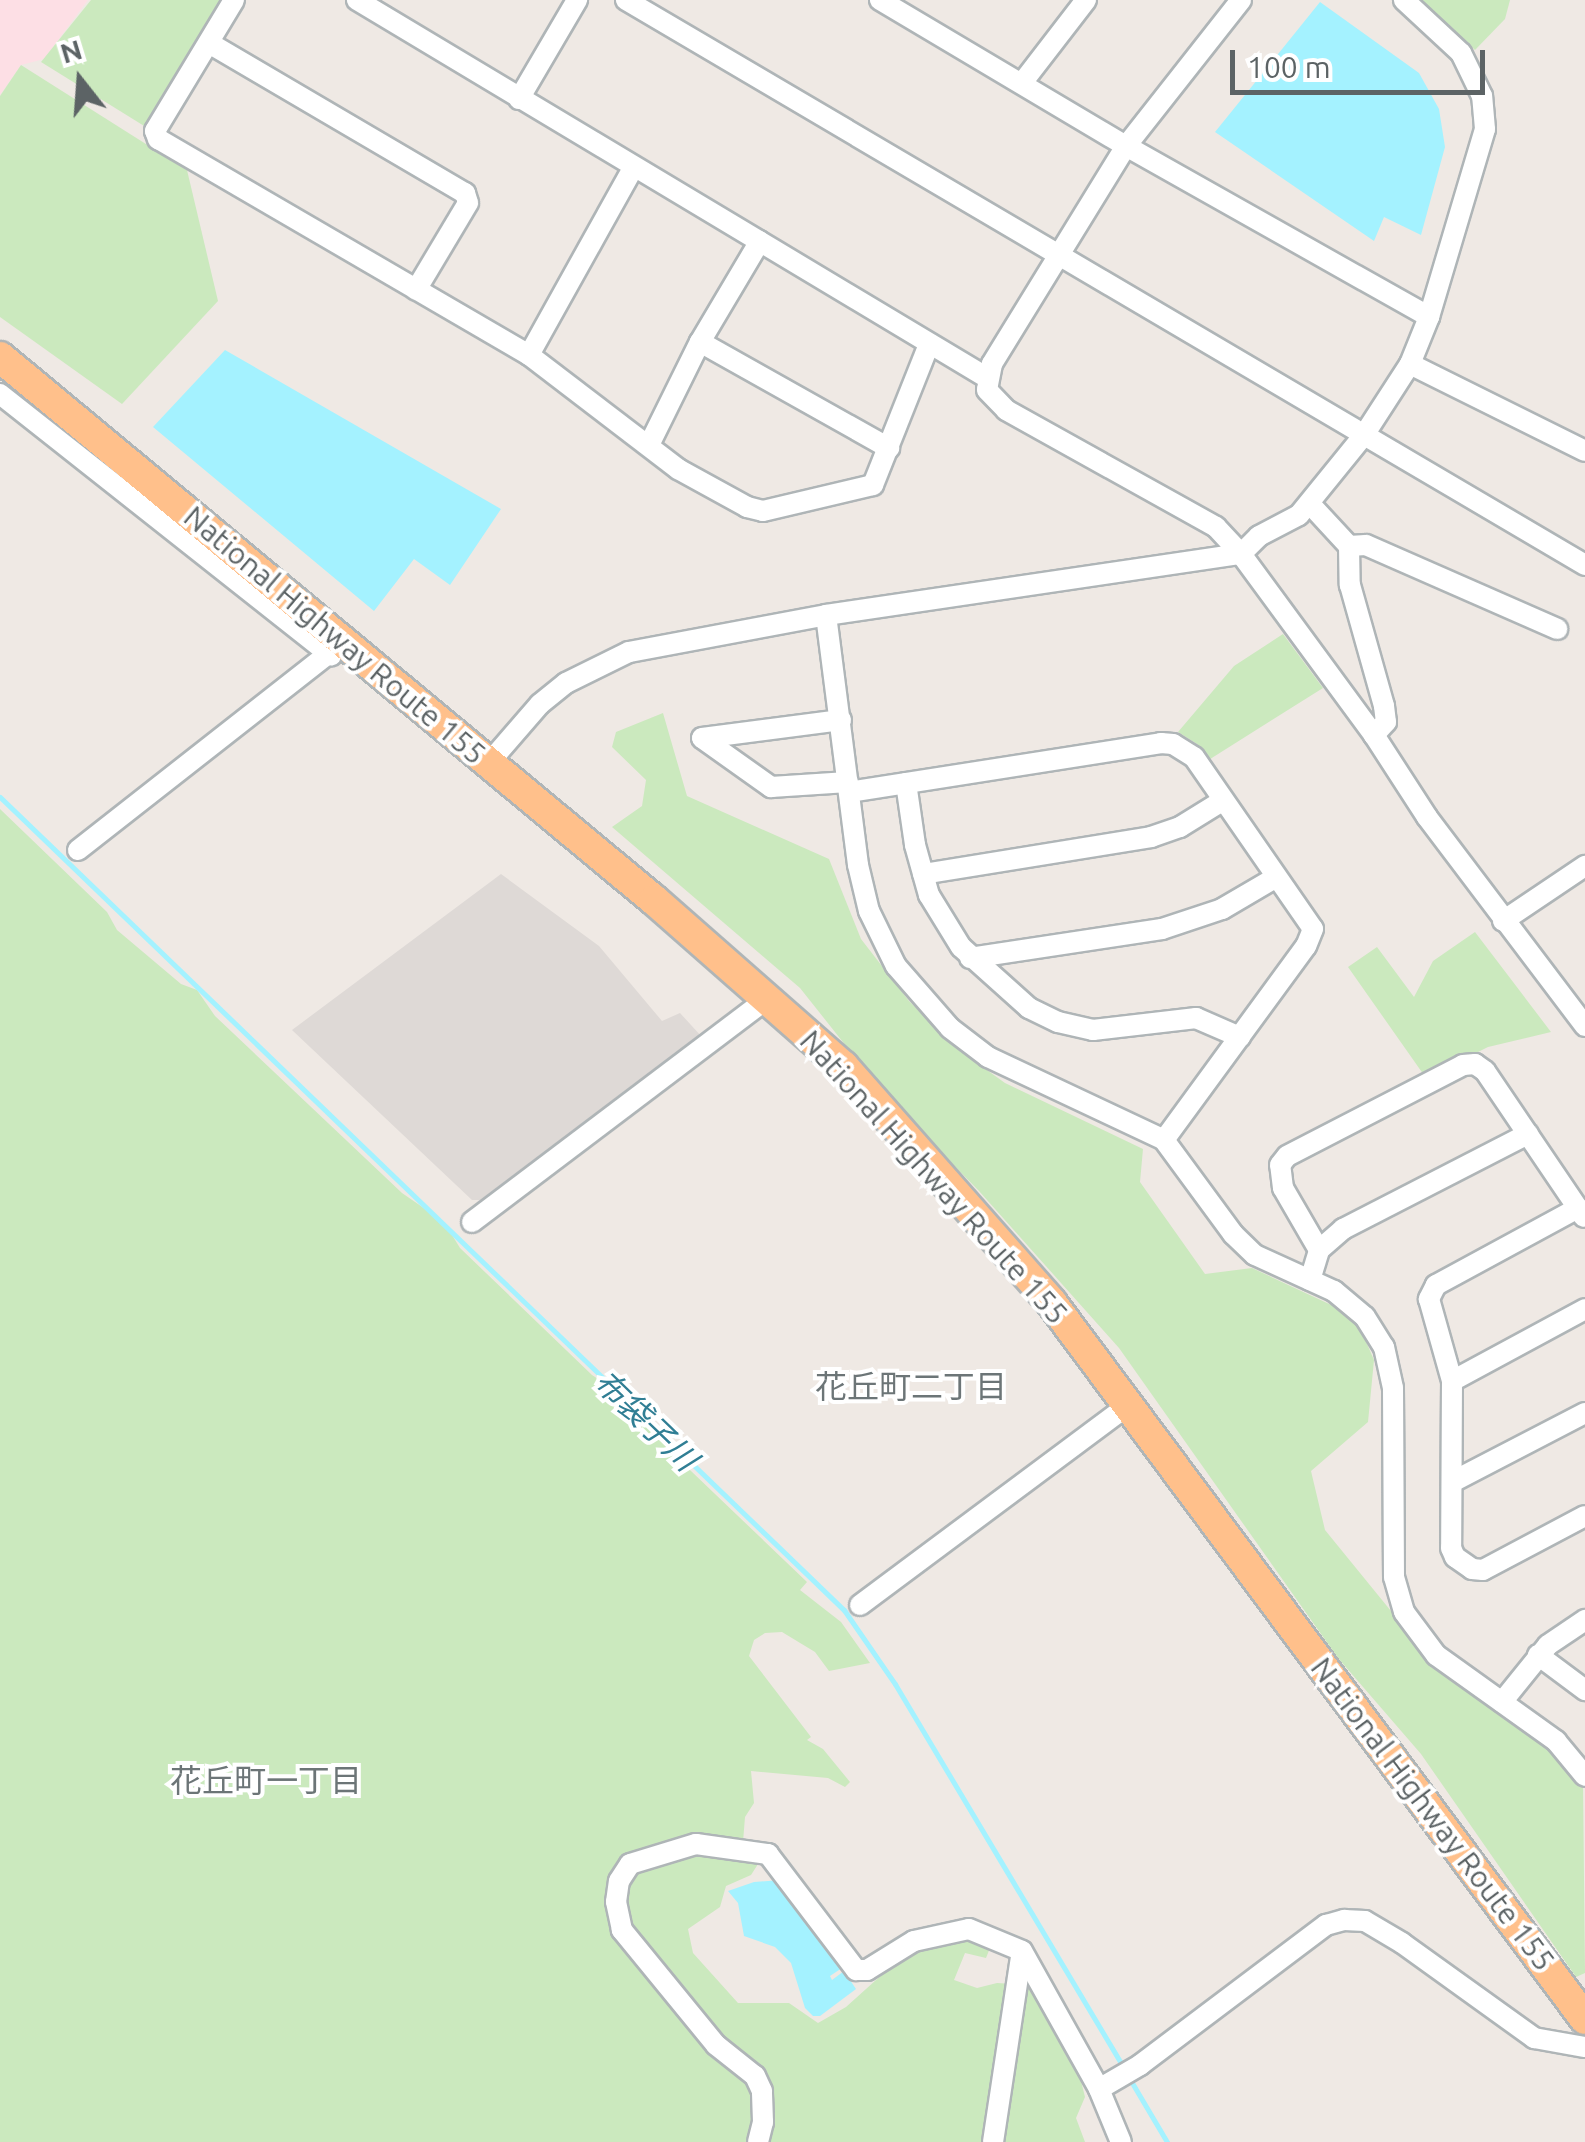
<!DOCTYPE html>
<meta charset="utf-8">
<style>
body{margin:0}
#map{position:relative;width:1585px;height:2142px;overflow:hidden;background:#efe9e4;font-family:Ubuntu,"Noto Sans JP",sans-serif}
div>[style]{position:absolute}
.industrial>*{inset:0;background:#ded9d6}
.medical>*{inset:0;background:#fddfe5}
.green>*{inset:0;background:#cbe9be}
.water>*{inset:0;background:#a4f2ff}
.stream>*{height:5px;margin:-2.5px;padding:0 2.5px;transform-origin:2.5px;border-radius:2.5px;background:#a4f2ff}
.roads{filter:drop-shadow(2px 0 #afb5b7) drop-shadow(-2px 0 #afb5b7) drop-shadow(0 2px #afb5b7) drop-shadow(0 -2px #afb5b7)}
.minor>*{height:20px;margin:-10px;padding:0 10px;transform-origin:10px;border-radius:10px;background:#fff}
.highway>*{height:30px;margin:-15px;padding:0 15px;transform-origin:15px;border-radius:15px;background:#ffc08b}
span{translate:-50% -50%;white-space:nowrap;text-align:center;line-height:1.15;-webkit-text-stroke:8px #fff;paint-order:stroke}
.street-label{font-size:30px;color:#5c6365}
.neighbourhood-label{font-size:32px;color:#6c7577}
.water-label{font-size:32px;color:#307e94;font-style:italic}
.north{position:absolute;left:30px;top:30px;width:100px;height:100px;-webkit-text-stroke:8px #fff;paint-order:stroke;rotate:343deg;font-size:28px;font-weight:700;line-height:40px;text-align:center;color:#5c6365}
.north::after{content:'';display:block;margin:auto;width:35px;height:45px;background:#5c6365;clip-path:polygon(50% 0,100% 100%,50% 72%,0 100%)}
.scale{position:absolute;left:1230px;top:50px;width:255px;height:45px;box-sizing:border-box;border:5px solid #5c6365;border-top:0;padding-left:12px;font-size:30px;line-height:35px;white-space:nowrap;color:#5c6365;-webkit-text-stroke:8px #fff;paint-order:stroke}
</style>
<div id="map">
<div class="industrial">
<i style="clip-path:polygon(501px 874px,599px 946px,662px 1021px,680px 1013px,702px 1037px,485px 1200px,472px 1200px,292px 1030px)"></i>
</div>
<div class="medical">
<i style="clip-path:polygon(0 0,88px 0,44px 59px,21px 65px,0 95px)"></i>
</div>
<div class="green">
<i style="clip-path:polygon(91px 0,222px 0,149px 129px,41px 62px)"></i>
<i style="clip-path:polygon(1420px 0,1510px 0,1505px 19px,1475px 50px)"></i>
<i style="clip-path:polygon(21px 65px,187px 170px,218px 301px,122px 404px,0 317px,0 96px)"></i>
<i style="clip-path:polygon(1283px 634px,1323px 688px,1207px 761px,1197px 744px,1178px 732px,1234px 666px)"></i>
<i style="clip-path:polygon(663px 713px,687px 796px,829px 859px,861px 939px,909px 1001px,959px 1050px,1005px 1083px,1143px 1149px,1140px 1182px,1205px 1274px,1252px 1268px,1355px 1316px,1374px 1360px,1368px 1422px,1311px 1471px,1325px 1530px,1404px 1627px,1547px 1745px,1583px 1783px,1585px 1973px,1576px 1977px,1421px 1754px,1338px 1658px,1119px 1348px,979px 1191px,885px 1095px,800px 988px,612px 827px,642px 806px,646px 780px,612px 747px,616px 732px)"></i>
<i style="clip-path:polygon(0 809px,107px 912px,117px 930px,181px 984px,197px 990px,215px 1016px,402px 1193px,444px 1222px,460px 1248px,592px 1375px,645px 1410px,668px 1449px,807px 1582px,800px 1590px,841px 1622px,870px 1663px,829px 1671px,815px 1652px,782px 1632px,765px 1633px,754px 1640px,749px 1656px,811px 1737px,807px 1740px,823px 1749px,850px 1782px,845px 1787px,828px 1778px,751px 1771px,754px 1803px,745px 1817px,743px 1842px,629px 1858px,613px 1914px,757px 2088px,752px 2142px,0 2142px)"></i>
<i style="clip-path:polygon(1475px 932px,1551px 1032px,1488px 1047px,1426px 1078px,1348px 967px,1377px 947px,1414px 997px,1433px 961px)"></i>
<i style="clip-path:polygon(698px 1851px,760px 1861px,751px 1875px,726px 1886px,720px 1907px,688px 1929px,693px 1953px,738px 2003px,789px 2003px,818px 2023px,846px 2007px,886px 1971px,919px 1950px,945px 1941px,992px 1943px,986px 1958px,965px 1953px,954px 1980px,977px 1988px,997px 1983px,1033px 1985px,1078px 2069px,1085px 2097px,1076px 2118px,1085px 2142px,764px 2142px,768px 2094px,627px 1924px,624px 1903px,634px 1867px)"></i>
</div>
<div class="water">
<i style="clip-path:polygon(1320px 2px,1419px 73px,1439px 109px,1445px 147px,1421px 235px,1384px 217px,1374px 241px,1215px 132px)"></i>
<i style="clip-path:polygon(225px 350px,501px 509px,450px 585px,414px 559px,374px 611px,153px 427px)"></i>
<i style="clip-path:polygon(780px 1880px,842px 1968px,830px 1976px,832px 1980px,844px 1971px,856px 1989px,820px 2016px,813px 2016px,805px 2008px,791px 1963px,775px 1947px,744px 1936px,738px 1903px,728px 1891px,754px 1882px)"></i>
</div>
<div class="stream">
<i style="left:0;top:797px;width:1172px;rotate:43.93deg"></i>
<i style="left:844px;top:1610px;width:90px;rotate:55.4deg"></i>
<i style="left:895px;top:1684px;width:446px;rotate:59.2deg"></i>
<i style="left:1128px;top:2076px;width:77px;rotate:59.4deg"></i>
</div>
<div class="roads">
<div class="minor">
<i style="left:234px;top:0;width:153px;rotate:121.1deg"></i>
<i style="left:155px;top:131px;width:9px;rotate:69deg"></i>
<i style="left:158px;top:139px;width:429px;rotate:30.2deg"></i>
<i style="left:529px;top:355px;width:188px;rotate:37.4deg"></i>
<i style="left:678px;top:469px;width:79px;rotate:28.8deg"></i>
<i style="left:747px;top:507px;width:16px;rotate:14deg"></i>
<i style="left:763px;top:511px;width:113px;rotate:-13.3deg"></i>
<i style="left:873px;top:485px;width:152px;rotate:-68.3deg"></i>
<i style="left:357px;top:0;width:733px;rotate:30.94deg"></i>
<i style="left:626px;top:0;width:1113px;rotate:30.5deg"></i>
<i style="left:880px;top:0;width:286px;rotate:30.7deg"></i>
<i style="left:1126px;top:146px;width:348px;rotate:29.4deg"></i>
<i style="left:1241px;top:0;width:186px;rotate:128.2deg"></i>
<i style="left:1126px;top:146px;width:256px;rotate:121.6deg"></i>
<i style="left:992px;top:364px;width:26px;rotate:101deg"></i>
<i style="left:987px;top:390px;width:28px;rotate:46deg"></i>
<i style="left:1006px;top:410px;width:240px;rotate:29.1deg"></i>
<i style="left:1216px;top:527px;width:37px;rotate:47deg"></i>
<i style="left:1241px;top:554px;width:225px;rotate:53.7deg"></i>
<i style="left:1374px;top:735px;width:98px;rotate:57.1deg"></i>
<i style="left:1427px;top:817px;width:262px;rotate:52.9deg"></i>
<i style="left:209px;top:43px;width:297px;rotate:30.4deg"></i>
<i style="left:465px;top:193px;width:10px;rotate:73deg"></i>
<i style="left:468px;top:203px;width:101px;rotate:120.9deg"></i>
<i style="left:1022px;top:83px;width:105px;rotate:-52.4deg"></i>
<i style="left:519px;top:99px;width:115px;rotate:-59.6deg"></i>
<i style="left:700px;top:342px;width:217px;rotate:29.3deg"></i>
<i style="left:529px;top:355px;width:214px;rotate:-60.9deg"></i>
<i style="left:1410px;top:364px;width:195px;rotate:26.4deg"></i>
<i style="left:0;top:394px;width:422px;rotate:38.3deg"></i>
<i style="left:649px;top:445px;width:115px;rotate:-63.7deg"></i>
<i style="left:700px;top:342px;width:117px;rotate:-59.3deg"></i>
<i style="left:1311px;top:505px;width:56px;rotate:47.2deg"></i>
<i style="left:1349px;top:546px;width:39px;rotate:89deg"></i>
<i style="left:1350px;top:585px;width:126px;rotate:74.3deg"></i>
<i style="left:1384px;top:706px;width:16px;rotate:83deg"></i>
<i style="left:1386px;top:722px;width:18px;rotate:133deg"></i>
<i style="left:1349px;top:546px;width:17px;rotate:-3deg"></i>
<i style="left:1366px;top:545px;width:209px;rotate:23.7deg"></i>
<i style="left:826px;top:615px;width:252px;rotate:82.7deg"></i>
<i style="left:858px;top:865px;width:47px;rotate:76.6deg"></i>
<i style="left:869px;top:911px;width:61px;rotate:63.9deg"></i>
<i style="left:896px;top:966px;width:82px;rotate:48.9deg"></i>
<i style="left:950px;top:1028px;width:48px;rotate:37.3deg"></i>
<i style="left:988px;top:1057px;width:195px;rotate:25.2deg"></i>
<i style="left:1164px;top:1140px;width:117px;rotate:53.7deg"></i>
<i style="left:1233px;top:1234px;width:30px;rotate:44deg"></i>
<i style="left:1255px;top:1255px;width:87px;rotate:24.5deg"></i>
<i style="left:1334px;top:1291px;width:40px;rotate:40deg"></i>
<i style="left:1365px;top:1317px;width:36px;rotate:58deg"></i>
<i style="left:1384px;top:1347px;width:42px;rotate:77.6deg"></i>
<i style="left:1393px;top:1388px;width:189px;rotate:89.7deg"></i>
<i style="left:1394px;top:1577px;width:36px;rotate:74deg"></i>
<i style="left:1404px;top:1612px;width:54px;rotate:53.3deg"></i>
<i style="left:1436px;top:1655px;width:148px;rotate:35.6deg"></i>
<i style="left:1556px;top:1741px;width:45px;rotate:50.4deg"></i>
<i style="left:841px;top:720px;width:140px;rotate:172.6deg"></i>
<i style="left:702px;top:738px;width:85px;rotate:35.4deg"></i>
<i style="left:771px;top:787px;width:77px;rotate:-3.7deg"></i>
<i style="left:488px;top:764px;width:79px;rotate:-49.1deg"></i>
<i style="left:540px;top:704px;width:33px;rotate:-39deg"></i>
<i style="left:566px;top:683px;width:70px;rotate:-26.2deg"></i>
<i style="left:629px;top:652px;width:200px;rotate:-10.6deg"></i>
<i style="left:826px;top:615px;width:419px;rotate:-8.4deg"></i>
<i style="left:1241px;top:554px;width:25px;rotate:-45deg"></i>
<i style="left:1259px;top:536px;width:45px;rotate:-27.7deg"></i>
<i style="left:1299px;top:515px;width:103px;rotate:-50.9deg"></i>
<i style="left:1364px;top:435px;width:85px;rotate:-57.1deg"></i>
<i style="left:1410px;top:364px;width:51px;rotate:-68deg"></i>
<i style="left:1429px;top:317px;width:196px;rotate:-73.4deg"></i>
<i style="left:1485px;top:129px;width:33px;rotate:-95deg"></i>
<i style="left:1482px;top:96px;width:48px;rotate:-116deg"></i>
<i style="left:1461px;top:53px;width:78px;rotate:-137.1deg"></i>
<i style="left:906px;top:783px;width:63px;rotate:81.7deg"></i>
<i style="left:915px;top:845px;width:52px;rotate:74.4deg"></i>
<i style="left:929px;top:895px;width:61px;rotate:58.4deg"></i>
<i style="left:961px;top:947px;width:91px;rotate:41.9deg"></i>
<i style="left:1029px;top:1008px;width:32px;rotate:26deg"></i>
<i style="left:1058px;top:1022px;width:36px;rotate:13deg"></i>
<i style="left:1093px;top:1030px;width:104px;rotate:-6.6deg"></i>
<i style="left:1196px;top:1018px;width:48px;rotate:23.4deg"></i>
<i style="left:849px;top:792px;width:316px;rotate:-8.9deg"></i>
<i style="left:1161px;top:743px;width:12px;rotate:5deg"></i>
<i style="left:1173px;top:744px;width:25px;rotate:32deg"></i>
<i style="left:1194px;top:757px;width:209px;rotate:55.3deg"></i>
<i style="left:1313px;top:929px;width:18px;rotate:112deg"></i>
<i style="left:1306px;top:946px;width:240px;rotate:126.2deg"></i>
<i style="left:78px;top:850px;width:330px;rotate:-38.1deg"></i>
<i style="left:923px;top:874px;width:231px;rotate:-9.2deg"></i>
<i style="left:1151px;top:837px;width:31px;rotate:-19deg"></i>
<i style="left:1180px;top:827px;width:49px;rotate:-31.8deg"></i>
<i style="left:1503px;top:921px;width:99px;rotate:-33.9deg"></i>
<i style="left:970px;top:958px;width:194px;rotate:-8.6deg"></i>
<i style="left:1162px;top:929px;width:63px;rotate:-18.4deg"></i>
<i style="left:1222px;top:909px;width:61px;rotate:-30.3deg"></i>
<i style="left:1578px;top:1208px;width:162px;rotate:151.5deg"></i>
<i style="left:1436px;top:1285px;width:16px;rotate:117deg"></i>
<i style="left:1429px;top:1299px;width:85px;rotate:74.3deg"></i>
<i style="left:1452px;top:1381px;width:167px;rotate:90.3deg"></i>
<i style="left:1451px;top:1548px;width:10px;rotate:66deg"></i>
<i style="left:1455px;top:1557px;width:21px;rotate:35deg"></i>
<i style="left:1472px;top:1569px;width:11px;rotate:5deg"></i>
<i style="left:1483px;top:1570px;width:115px;rotate:-27.9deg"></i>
<i style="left:472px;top:1222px;width:370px;rotate:-37.1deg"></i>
<i style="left:1319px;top:1250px;width:32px;rotate:-41deg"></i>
<i style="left:1343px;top:1229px;width:208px;rotate:-27.2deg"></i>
<i style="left:1310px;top:1280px;width:31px;rotate:-73deg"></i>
<i style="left:1319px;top:1250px;width:72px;rotate:-120.1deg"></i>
<i style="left:1283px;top:1188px;width:23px;rotate:-97deg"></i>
<i style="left:1280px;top:1165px;width:11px;rotate:-52deg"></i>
<i style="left:1287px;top:1156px;width:198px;rotate:-27.3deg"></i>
<i style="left:1463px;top:1065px;width:12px;rotate:-5deg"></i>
<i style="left:1475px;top:1064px;width:12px;rotate:35deg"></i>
<i style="left:1485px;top:1071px;width:176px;rotate:55.9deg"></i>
<i style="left:1452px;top:1381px;width:151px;rotate:-28.4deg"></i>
<i style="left:1452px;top:1482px;width:150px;rotate:-27.4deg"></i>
<i style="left:860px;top:1605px;width:334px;rotate:-36.7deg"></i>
<i style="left:1538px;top:1655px;width:59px;rotate:36.7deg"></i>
<i style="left:1502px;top:1702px;width:73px;rotate:-51.1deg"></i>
<i style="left:1548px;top:1645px;width:45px;rotate:-34deg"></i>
<i style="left:1099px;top:2089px;width:48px;rotate:-30.3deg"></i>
<i style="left:1140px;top:2065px;width:233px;rotate:-37deg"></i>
<i style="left:1326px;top:1925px;width:19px;rotate:-16deg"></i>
<i style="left:1344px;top:1920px;width:21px;rotate:3deg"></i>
<i style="left:1365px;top:1921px;width:43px;rotate:30.7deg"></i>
<i style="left:1402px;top:1943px;width:163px;rotate:35.7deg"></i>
<i style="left:1534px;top:2038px;width:52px;rotate:10deg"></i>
<i style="left:758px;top:2142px;width:21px;rotate:-76deg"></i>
<i style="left:763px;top:2122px;width:31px;rotate:-92deg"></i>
<i style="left:762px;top:2091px;width:17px;rotate:-115deg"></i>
<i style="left:755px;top:2076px;width:50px;rotate:-141.5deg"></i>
<i style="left:716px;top:2045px;width:149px;rotate:-129.3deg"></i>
<i style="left:622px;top:1930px;width:29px;rotate:-102deg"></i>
<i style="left:616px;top:1902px;width:21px;rotate:-82deg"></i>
<i style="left:619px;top:1881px;width:20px;rotate:-57deg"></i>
<i style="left:630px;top:1864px;width:69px;rotate:-16.9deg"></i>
<i style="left:696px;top:1844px;width:73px;rotate:7.9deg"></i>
<i style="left:768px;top:1854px;width:146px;rotate:52.8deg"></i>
<i style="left:856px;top:1970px;width:11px"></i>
<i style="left:867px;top:1970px;width:55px;rotate:-31.7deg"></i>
<i style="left:914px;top:1941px;width:56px;rotate:-12.3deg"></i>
<i style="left:969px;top:1929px;width:57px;rotate:22.5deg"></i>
<i style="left:1022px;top:1951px;width:158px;rotate:60.8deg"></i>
<i style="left:1099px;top:2089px;width:57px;rotate:67.5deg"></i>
<i style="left:993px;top:2142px;width:193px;rotate:-81.4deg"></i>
</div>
<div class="highway">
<i style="left:0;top:357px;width:850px;rotate:39.7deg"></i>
<i style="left:654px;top:900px;width:252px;rotate:41.3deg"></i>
<i style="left:843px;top:1066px;width:315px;rotate:48.6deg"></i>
<i style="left:1051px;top:1302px;width:894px;rotate:53.32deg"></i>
</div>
</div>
<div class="street-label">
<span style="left:335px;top:635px;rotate:40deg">National Highway Route 155</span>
<span style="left:934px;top:1177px;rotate:48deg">National Highway Route 155</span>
<span style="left:1433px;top:1814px;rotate:53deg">National Highway Route 155</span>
</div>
<div class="neighbourhood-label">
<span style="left:911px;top:1386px">花丘町二丁目</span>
<span style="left:266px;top:1780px">花丘町一丁目</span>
</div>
<div class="water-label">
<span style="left:646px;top:1420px;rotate:44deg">布袋子川</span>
</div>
<div class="north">N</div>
<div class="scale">100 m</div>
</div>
